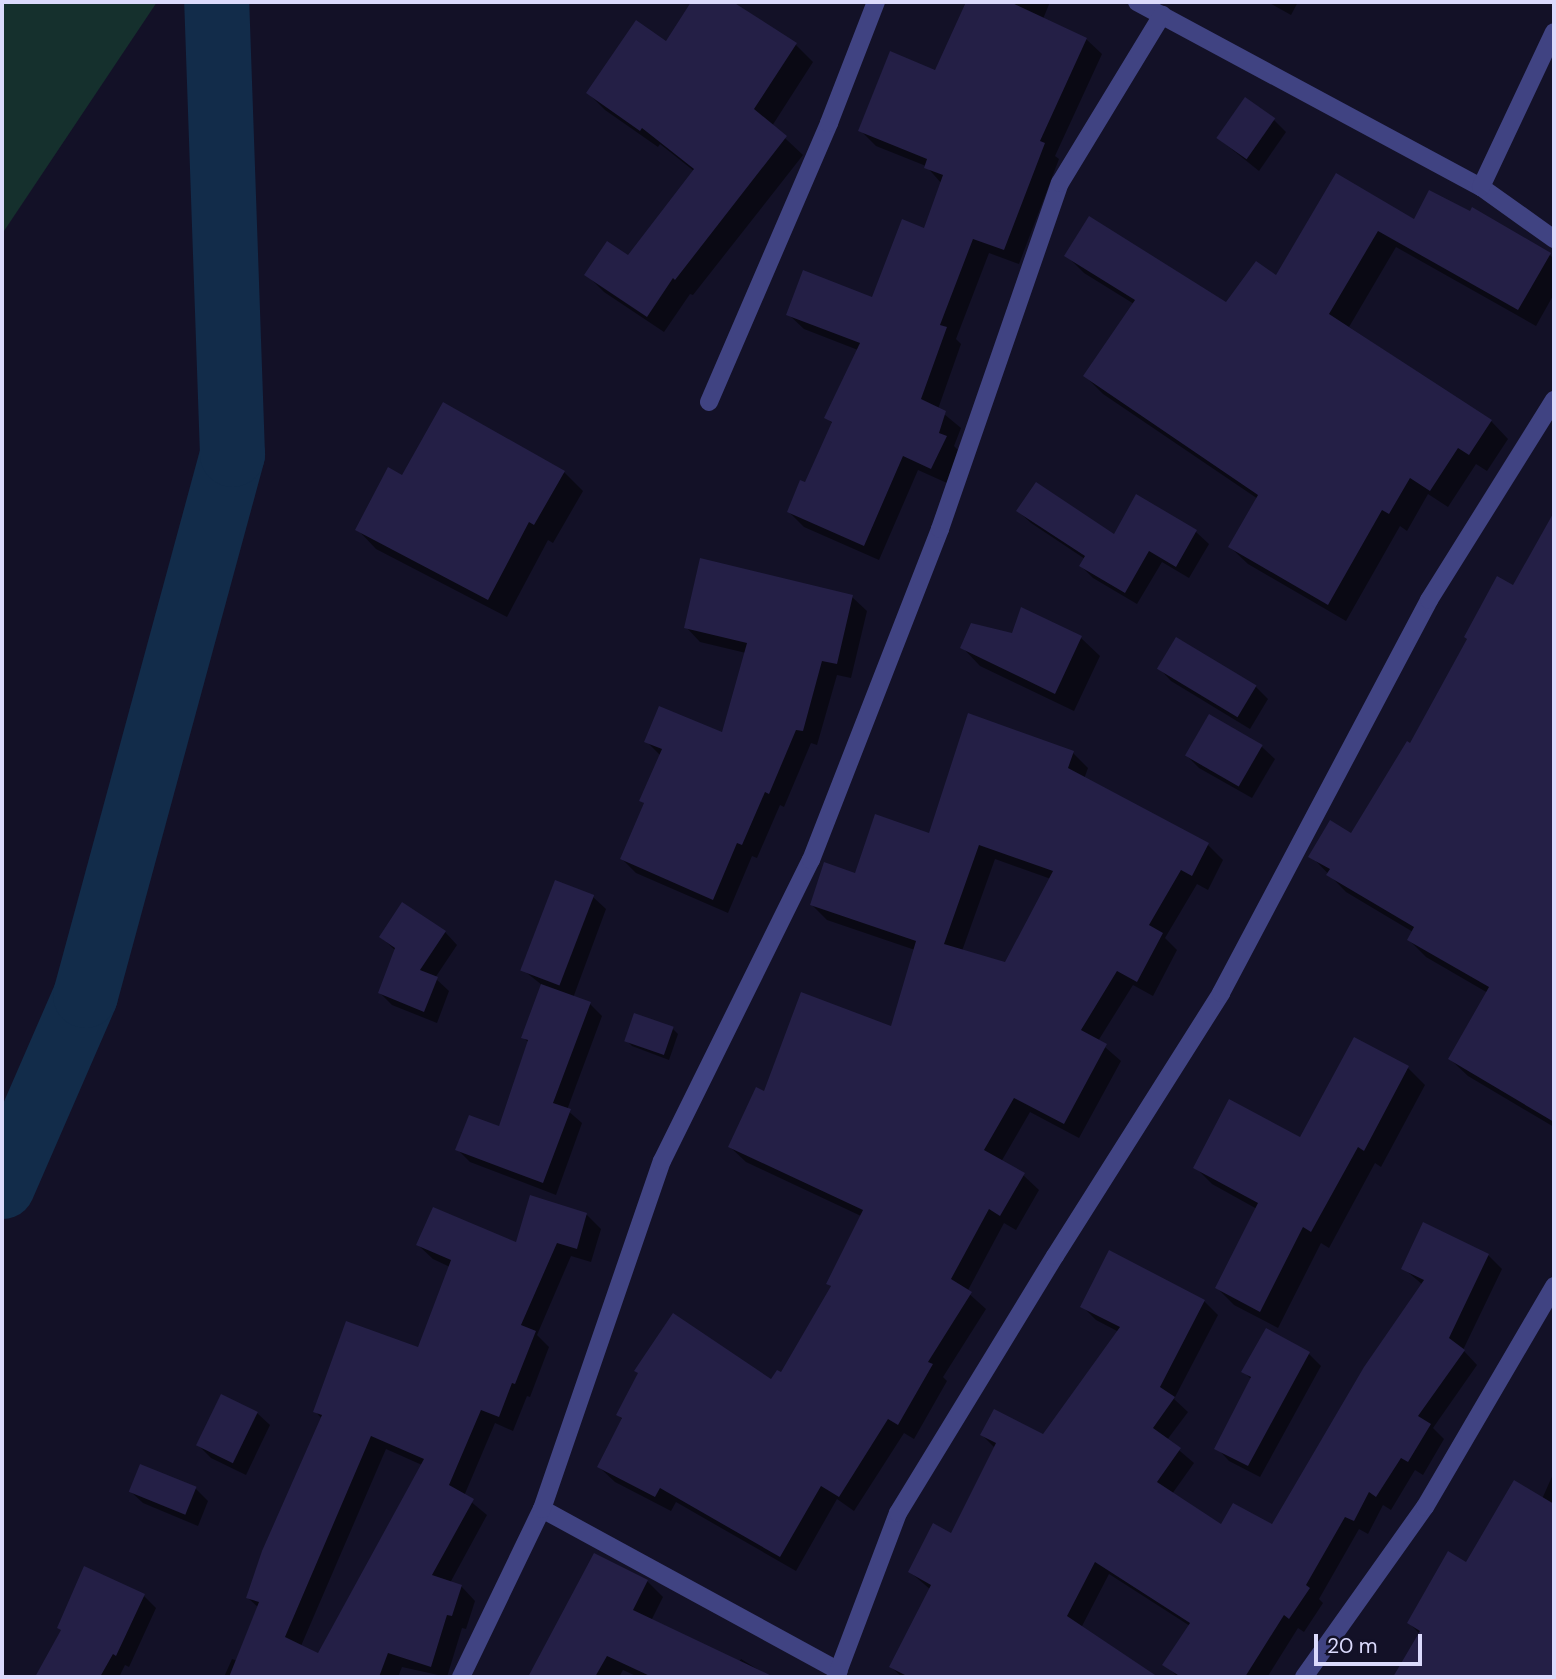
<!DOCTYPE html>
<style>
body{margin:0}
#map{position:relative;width:1556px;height:1679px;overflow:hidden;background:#131127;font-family:"DM Sans",sans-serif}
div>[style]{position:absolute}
.green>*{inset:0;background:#15302d}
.shadow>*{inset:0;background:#0007}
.river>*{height:65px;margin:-32.5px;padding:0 32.5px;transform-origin:32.5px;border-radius:32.5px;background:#122c4a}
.building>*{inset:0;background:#241f46;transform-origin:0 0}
.minor>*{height:18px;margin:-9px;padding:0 9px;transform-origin:9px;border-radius:9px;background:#404382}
span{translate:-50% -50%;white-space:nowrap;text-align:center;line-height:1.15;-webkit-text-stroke:5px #131127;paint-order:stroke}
.frame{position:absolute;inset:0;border:4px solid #dbdafc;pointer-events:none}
.scale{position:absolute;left:1314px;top:1634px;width:108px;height:32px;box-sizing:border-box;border:4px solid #dbdafc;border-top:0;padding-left:9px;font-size:21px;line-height:24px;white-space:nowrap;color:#dbdafc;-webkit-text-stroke:5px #131127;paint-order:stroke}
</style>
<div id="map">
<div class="green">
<i style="clip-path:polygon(2px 2px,157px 2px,2px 234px)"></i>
</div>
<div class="shadow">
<i style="clip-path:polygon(693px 2px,730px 2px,796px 45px,813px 62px,772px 126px,803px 155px,693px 295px,690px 294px,664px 332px,604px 292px,587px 275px,628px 258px,694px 171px,660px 144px,658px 147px,605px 110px,588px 93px,667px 43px)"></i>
<i style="clip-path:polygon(968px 2px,1050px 2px,1043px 19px,1086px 39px,1102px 54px,1055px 156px,1059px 159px,1019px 264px,989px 253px,956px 339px,961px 344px,938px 409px,961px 428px,954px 446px,961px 453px,947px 483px,918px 470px,879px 560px,804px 527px,789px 512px,806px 485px,833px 424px,827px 418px,858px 350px,804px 329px,788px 314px,873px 299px,925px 230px,942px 184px,926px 166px,876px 146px,861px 131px,936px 72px)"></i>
<i style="clip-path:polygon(1268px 2px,1298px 2px,1291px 15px)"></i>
<i style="clip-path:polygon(1273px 119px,1286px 132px,1259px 171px,1219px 139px)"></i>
<i style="clip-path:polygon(1337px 175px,1414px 221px,1550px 255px,1554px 259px,1554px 294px,1536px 326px,1396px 247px,1349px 327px,1491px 421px,1508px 439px,1487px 471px,1476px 464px,1448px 507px,1428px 494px,1407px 531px,1400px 526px,1346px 621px,1248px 564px,1230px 547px,1258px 499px,1103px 394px,1085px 376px,1134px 304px,1084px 273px,1067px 256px,1226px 304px,1276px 277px)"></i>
<i style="clip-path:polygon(564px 472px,583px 491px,553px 543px,548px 540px,507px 617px,376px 549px,358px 530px,403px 477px)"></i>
<i style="clip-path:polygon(1137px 496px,1196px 532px,1209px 544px,1189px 578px,1162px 562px,1137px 604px,1093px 578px,1081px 566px,1085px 559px,1031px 523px,1018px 511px,1114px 536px)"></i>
<i style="clip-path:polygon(1554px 516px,1554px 1127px,1468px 1076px,1450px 1059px,1488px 993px,1426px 957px,1409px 940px,1413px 932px,1346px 892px,1311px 856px,1352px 835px,1514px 587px)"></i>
<i style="clip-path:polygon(852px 597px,867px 611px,851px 678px,837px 675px,817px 745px,811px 743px,784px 807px,780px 805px,757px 858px,752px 856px,728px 913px,636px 873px,622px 859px,645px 804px,642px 801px,661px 756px,646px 741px,723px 734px,746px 653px,700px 642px,686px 627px)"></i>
<i style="clip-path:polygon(1022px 609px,1081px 638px,1100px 656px,1074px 711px,980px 666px,962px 647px,1013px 635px)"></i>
<i style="clip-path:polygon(1159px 668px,1255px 686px,1268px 699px,1250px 729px,1171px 681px)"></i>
<i style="clip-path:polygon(1210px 717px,1262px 747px,1275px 759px,1252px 798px,1199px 768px,1187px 756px)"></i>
<i style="clip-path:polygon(evenodd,1073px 753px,1088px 768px,1084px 779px,1208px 845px,1223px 860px,1208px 890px,1197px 884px,1165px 938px,1177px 950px,1153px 996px,1133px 985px,1098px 1041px,1121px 1061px,1079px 1138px,1030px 1112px,1001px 1162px,1023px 1175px,1039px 1190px,1016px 1230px,1004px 1223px,967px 1292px,986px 1309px,943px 1377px,947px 1381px,914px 1439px,904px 1433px,854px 1511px,837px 1499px,796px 1571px,676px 1502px,671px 1511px,615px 1482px,599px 1467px,623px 1420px,618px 1415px,772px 1382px,782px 1375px,832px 1287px,828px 1284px,861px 1216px,746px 1162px,730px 1147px,765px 1093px,892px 1028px,915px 950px,827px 920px,812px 905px,856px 875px,1073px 753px,995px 859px,1051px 879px,1006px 964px,962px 951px,995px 859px)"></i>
<i style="clip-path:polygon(593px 897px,606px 909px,573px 998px,590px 1004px,602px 1016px,567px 1110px,582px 1123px,556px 1195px,470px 1162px,458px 1150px,500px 1129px,529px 1043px,523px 1037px,542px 985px,523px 970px)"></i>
<i style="clip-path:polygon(445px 932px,457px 945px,435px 978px,449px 991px,437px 1023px,392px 1005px,380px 993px,396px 951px,381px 937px)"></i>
<i style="clip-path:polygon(673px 1029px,678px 1034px,669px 1060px,632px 1046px,626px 1040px)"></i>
<i style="clip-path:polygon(1408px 1068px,1425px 1085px,1381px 1167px,1375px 1163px,1329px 1248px,1321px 1243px,1278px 1328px,1234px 1305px,1217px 1288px,1257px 1209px,1212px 1184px,1195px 1167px,1300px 1140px)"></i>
<i style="clip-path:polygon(evenodd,587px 1215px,601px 1229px,591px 1262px,571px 1256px,537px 1335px,549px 1347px,530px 1397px,527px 1396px,513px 1431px,495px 1423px,464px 1496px,487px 1515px,450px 1583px,461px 1586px,475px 1601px,466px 1629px,462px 1628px,447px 1677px,402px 1667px,398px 1677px,224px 1677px,232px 1659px,238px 1661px,259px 1608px,248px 1598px,322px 1419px,315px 1411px,419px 1349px,450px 1267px,433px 1259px,418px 1245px,517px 1245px,587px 1215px,386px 1449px,422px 1465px,318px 1655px,301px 1646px,386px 1449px)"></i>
<i style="clip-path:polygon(1488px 1255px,1502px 1269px,1463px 1350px,1477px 1365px,1433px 1428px,1444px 1439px,1423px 1475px,1415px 1470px,1391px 1510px,1383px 1505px,1368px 1534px,1359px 1529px,1319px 1599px,1323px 1603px,1304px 1632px,1298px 1628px,1268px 1676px,1178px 1677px,1165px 1664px,1190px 1626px,1109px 1574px,1081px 1628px,1150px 1677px,902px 1677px,891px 1667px,931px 1590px,910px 1572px,952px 1535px,995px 1448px,982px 1435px,1044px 1437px,1119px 1332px,1096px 1320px,1082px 1306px,1204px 1301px,1218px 1315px,1174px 1399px,1188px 1412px,1167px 1440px,1194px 1463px,1172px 1494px,1221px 1526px,1272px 1527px,1423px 1285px,1403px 1268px)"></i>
<i style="clip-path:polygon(1309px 1354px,1321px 1366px,1260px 1477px,1229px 1461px,1217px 1448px,1251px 1379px,1243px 1371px)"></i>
<i style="clip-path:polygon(257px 1413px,270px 1425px,246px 1475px,211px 1458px,199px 1446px)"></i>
<i style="clip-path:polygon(1554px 1472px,1554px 1677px,1395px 1677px,1420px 1634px,1409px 1623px,1467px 1564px,1542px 1499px)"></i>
<i style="clip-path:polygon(195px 1488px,208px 1501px,198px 1526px,143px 1503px,130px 1491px)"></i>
<i style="clip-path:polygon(594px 1555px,647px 1581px,663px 1597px,651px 1621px,739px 1662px,741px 1659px,770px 1677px,638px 1677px,623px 1670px,619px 1677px,530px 1677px)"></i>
<i style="clip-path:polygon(144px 1596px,156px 1608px,129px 1667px,125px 1665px,119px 1677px,37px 1677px,62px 1631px)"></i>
</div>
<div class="river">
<i style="left:2px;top:1186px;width:208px;rotate:-66.5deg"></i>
<i style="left:85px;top:995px;width:561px;rotate:-74.8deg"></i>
<i style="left:232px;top:454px;width:452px;rotate:-92deg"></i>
</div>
<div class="building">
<i style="clip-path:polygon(691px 2px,733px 2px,797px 43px,754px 109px,787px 136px,675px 280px,673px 278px,647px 317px,584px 275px,607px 241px,628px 255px,694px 169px,642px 128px,640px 131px,586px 93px,636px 20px,666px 41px)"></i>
<i style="clip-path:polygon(966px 2px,1010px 2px,1087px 38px,1040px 141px,1045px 143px,1004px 250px,973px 239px,940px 325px,947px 327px,921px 399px,946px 411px,939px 433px,947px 436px,931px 469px,903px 456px,864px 546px,787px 512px,800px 480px,805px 482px,832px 422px,824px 418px,860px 343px,786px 315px,803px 270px,872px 297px,902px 219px,924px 228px,943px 175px,924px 168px,927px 159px,858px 131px,890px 51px,935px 70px)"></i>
<i style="left:1245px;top:97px;width:37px;height:50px;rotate:35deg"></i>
<i style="clip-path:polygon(1336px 173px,1414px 219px,1429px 190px,1470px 211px,1472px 207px,1551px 253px,1518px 310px,1378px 231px,1329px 314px,1492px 420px,1469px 455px,1458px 448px,1430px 491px,1410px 478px,1389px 514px,1382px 510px,1328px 605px,1228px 547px,1258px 495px,1083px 376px,1135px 300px,1064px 256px,1089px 216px,1226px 302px,1256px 261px,1276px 275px)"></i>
<i style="clip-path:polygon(443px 402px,565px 471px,534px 525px,529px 522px,488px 600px,355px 530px,388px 467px,402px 475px)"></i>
<i style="clip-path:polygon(1036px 482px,1114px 534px,1136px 494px,1197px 530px,1176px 567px,1149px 551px,1125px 593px,1079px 566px,1085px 556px,1016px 511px)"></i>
<i style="clip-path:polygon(1554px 512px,1554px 1122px,1448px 1059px,1489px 987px,1407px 940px,1414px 927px,1326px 875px,1330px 869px,1308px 857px,1330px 820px,1351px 833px,1407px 741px,1410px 743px,1467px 639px,1464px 637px,1497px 576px,1513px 585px)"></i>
<i style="clip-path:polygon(700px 558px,853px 595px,837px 664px,822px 661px,803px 731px,796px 730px,769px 794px,765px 792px,742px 845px,737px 843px,713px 900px,620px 859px,644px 803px,639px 801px,662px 749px,644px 742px,659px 706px,722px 732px,747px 643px,684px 628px)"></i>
<i style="clip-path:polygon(1021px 607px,1082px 636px,1055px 694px,960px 648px,971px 623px,1012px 633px)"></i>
<i style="left:1176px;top:637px;width:94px;height:37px;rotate:31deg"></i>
<i style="clip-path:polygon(evenodd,968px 713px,1074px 751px,1068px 768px,1209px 843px,1192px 876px,1181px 870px,1149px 925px,1163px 933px,1137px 982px,1117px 971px,1081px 1030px,1107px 1044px,1064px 1124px,1014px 1098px,984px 1150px,1025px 1173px,1000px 1216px,989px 1209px,951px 1279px,972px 1292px,928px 1362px,933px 1364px,898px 1425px,888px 1419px,839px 1497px,821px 1486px,780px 1557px,660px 1488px,655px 1497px,597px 1467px,622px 1418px,616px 1415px,638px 1373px,634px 1371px,673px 1313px,771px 1379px,777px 1370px,781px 1372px,831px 1286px,826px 1284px,863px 1210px,728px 1147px,756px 1087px,764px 1091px,801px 992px,891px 1026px,916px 941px,810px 905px,824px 862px,855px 873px,875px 814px,929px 833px,968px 713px,979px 845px,1053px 871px,1005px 962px,944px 944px,979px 845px)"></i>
<i style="left:1209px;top:714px;width:62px;height:48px;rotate:30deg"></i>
<i style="left:555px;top:880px;width:42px;height:97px;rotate:21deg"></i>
<i style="clip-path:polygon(402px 902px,446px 931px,420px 970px,438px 977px,424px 1012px,378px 993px,395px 948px,379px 937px)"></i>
<i style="clip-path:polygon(541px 984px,591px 1002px,553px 1103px,571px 1109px,543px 1183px,455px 1150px,469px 1115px,499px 1126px,528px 1040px,521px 1038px)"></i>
<i style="left:634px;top:1013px;width:42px;height:30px;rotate:19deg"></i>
<i style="clip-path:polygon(1354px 1037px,1409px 1066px,1364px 1151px,1358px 1147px,1311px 1232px,1303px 1227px,1260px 1312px,1215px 1288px,1258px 1203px,1193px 1168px,1229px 1099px,1300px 1137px)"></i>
<i style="clip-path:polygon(evenodd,530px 1195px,587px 1213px,577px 1249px,557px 1243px,521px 1325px,536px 1331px,515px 1384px,512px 1383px,499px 1417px,481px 1410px,449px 1485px,474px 1499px,432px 1575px,462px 1585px,452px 1616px,447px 1615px,431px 1667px,388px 1653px,379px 1677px,229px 1677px,259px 1602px,246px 1598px,262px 1551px,322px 1415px,313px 1412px,346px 1321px,418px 1347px,451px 1260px,416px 1245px,433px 1207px,516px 1242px,530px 1195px,371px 1436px,424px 1459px,318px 1653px,285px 1637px,371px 1436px)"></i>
<i style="clip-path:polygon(1423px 1222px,1489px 1254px,1449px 1338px,1465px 1350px,1418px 1416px,1431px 1424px,1408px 1462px,1401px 1458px,1376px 1497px,1369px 1492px,1354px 1521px,1345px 1517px,1306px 1585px,1310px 1588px,1289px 1619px,1284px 1615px,1245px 1677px,1181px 1677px,1162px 1665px,1190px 1623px,1095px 1562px,1067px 1616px,1158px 1677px,909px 1677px,889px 1667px,931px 1585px,908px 1572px,933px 1523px,951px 1533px,996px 1443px,980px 1435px,994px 1409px,1043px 1434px,1120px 1327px,1080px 1307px,1109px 1250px,1205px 1300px,1160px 1387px,1175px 1397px,1153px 1428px,1181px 1448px,1157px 1482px,1221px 1524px,1233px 1503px,1272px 1524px,1364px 1367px,1424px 1280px,1401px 1269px)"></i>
<i style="clip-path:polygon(1266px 1328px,1310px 1352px,1248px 1466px,1214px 1449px,1251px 1377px,1241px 1372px)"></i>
<i style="left:221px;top:1394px;width:41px;height:57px;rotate:26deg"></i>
<i style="left:140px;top:1464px;width:61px;height:30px;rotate:22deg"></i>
<i style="clip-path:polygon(1514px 1480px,1554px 1504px,1554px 1677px,1393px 1677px,1420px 1631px,1407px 1623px,1448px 1551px,1466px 1562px)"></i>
<i style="clip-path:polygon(594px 1553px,648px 1580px,633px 1610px,774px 1677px,652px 1677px,607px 1656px,595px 1677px,528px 1677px)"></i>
<i style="clip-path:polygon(84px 1566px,145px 1594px,116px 1656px,113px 1654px,100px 1677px,35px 1677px,61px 1630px,57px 1628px)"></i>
</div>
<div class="minor">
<i style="left:1137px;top:2px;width:391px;rotate:28.3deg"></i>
<i style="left:1481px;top:187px;width:90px;rotate:35.5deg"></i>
<i style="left:1481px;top:187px;width:171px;rotate:-64.8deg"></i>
<i style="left:709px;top:402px;width:304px;rotate:-66.7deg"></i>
<i style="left:829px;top:123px;width:130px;rotate:-68.8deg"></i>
<i style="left:542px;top:1509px;width:338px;rotate:28.6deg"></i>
<i style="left:461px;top:1677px;width:187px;rotate:-64.3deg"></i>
<i style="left:542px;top:1509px;width:368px;rotate:-71deg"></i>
<i style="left:662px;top:1161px;width:336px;rotate:-63.7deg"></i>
<i style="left:811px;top:860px;width:355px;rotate:-68.7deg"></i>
<i style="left:940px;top:529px;width:366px;rotate:-70.9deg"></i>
<i style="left:1060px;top:183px;width:197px;rotate:-58.7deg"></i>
<i style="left:836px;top:1677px;width:175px;rotate:-69.3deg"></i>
<i style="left:898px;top:1513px;width:301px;rotate:-58.6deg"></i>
<i style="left:1055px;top:1256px;width:311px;rotate:-57.7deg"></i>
<i style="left:1221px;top:993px;width:445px;rotate:-62.1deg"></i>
<i style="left:1429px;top:600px;width:236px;rotate:-58deg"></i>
<i style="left:1304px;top:1677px;width:209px;rotate:-54.6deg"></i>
<i style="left:1425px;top:1507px;width:256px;rotate:-59.7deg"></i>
</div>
<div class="frame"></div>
<div class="scale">20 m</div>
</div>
